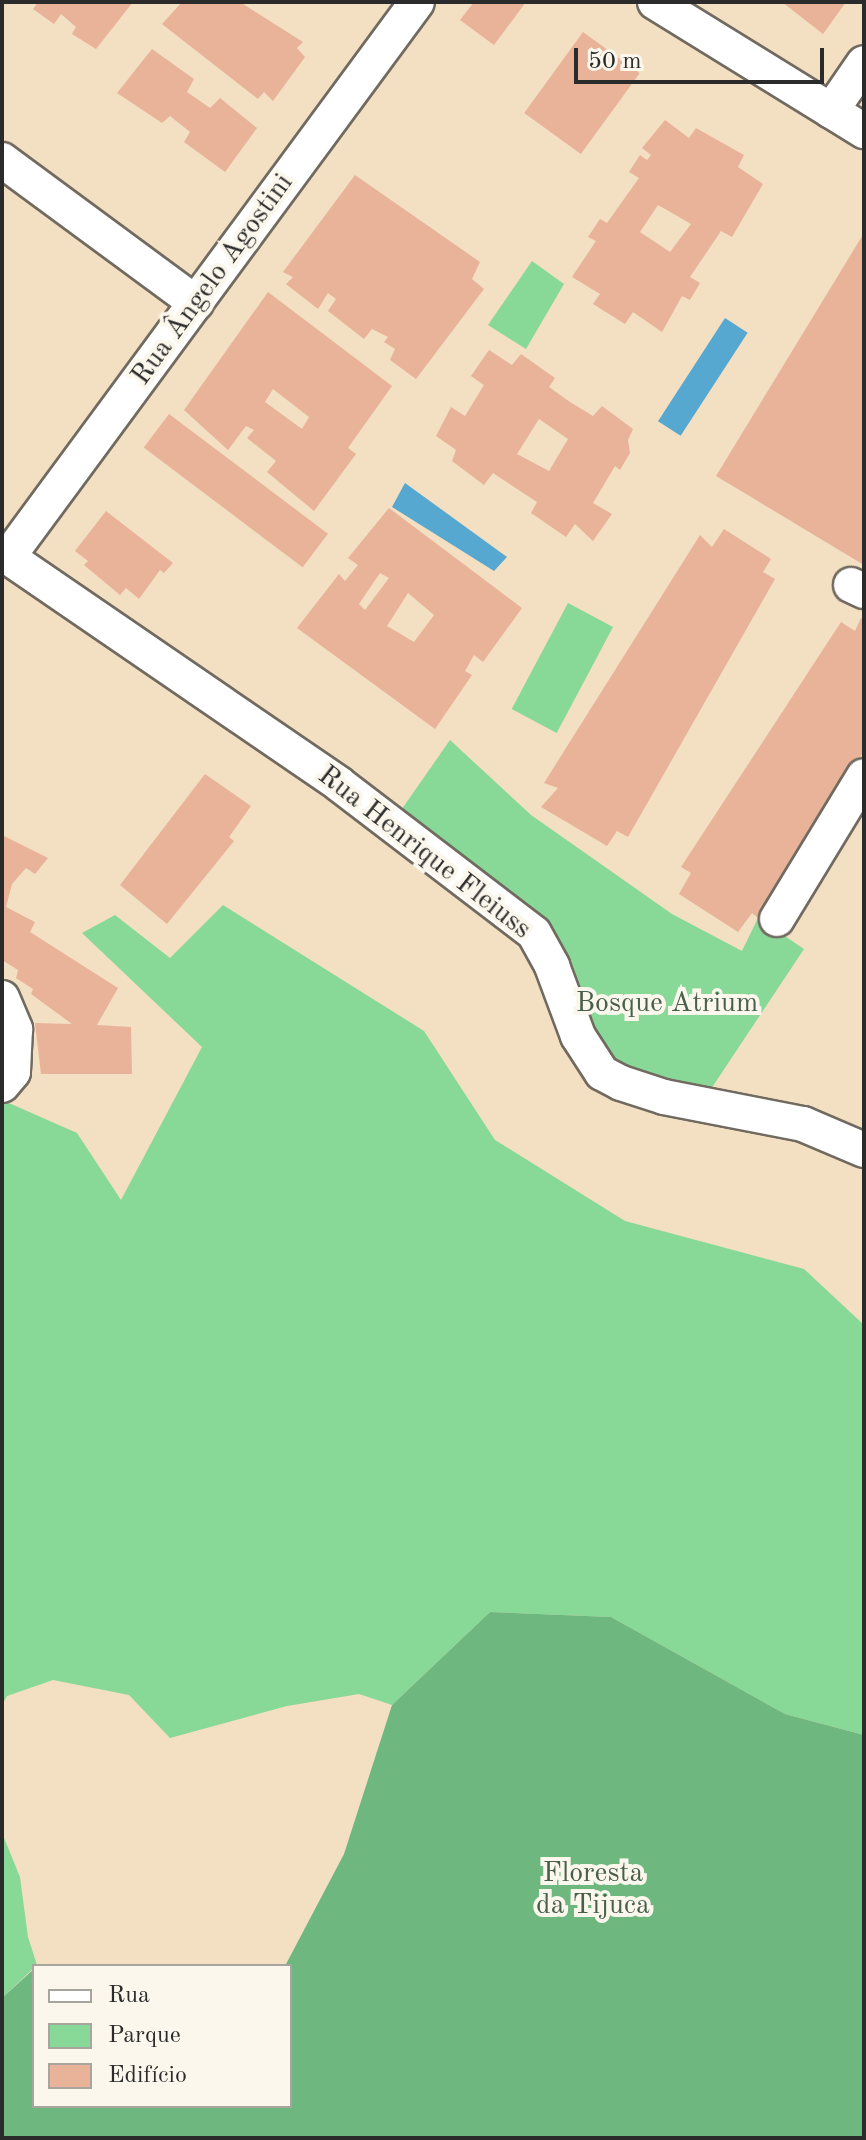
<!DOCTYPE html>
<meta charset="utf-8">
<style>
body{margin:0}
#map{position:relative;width:866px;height:2140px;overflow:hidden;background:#f3dfc2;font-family:"Old Standard TT",serif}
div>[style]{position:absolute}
.green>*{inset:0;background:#88d898;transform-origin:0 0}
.forest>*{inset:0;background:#6eb880}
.water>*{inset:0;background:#56a8d1;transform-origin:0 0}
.building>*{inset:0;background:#e8b399;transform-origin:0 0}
.roads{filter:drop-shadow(2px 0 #716a60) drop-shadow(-2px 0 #716a60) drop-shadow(0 2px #716a60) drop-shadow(0 -2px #716a60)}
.minor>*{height:34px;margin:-17px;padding:0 17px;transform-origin:17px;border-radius:17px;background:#fff}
span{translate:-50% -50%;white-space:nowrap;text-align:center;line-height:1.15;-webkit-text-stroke:8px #fbf7ec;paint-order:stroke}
.street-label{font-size:28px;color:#2b2b2b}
.park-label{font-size:28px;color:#475f4c}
.frame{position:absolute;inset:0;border:4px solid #2b2b2b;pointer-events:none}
.legend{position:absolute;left:32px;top:1964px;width:260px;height:144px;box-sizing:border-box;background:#fbf7ec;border:2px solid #a8a59f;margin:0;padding:10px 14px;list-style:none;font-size:24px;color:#2b2b2b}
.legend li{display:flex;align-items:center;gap:16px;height:40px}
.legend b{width:40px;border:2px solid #a8a59f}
.scale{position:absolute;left:574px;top:48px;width:250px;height:36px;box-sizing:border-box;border:4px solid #2b2b2b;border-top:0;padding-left:10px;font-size:24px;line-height:28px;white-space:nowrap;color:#2b2b2b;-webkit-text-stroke:6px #fbf7ec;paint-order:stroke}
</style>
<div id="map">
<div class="green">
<i style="clip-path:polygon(532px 261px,564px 284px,526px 349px,488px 325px)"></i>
<i style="left:568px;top:603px;width:51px;height:120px;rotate:28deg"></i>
<i style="clip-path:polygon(450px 740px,531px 815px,672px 914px,742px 951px,758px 918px,804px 949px,705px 1098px,605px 1074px,554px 945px,397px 816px)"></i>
<i style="clip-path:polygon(223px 905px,424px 1031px,495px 1140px,625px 1221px,804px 1269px,864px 1325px,864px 1735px,785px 1714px,611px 1617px,490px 1612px,392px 1705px,359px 1694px,287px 1706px,170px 1738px,129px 1695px,53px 1680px,7px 1696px,2px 1705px,2px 1100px,77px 1133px,121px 1200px,202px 1047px,82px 933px,115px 915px,170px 958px)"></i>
<i style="clip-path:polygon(2px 1833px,20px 1877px,28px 1937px,37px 1965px,2px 1998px)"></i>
</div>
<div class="forest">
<i style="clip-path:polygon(490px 1612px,611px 1617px,785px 1714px,864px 1735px,864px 2138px,2px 2138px,2px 1998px,34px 1969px,34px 2106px,290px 2106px,290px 1966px,285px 1966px,344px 1854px,392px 1705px)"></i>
</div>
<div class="water">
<i style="left:725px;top:318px;width:27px;height:123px;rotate:33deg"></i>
<i style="clip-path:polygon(405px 483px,507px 557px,494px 571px,392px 507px)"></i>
</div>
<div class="building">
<i style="clip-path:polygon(38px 2px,133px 2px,96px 49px,72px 34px,76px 27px,61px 14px,54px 24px,33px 9px)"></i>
<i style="clip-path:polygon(182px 2px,240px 2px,303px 42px,297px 48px,305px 57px,273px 101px,264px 92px,258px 99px,162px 24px)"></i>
<i style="clip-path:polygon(474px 2px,526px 2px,494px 45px,460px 20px)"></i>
<i style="clip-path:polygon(782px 2px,846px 2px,823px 34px)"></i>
<i style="left:583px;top:32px;width:70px;height:100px;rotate:36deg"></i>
<i style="clip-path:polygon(152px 49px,194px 79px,187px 92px,210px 108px,220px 98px,257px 128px,225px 172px,184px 142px,190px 132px,170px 116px,162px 123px,117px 93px)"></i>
<i style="clip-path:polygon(evenodd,665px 120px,689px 138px,696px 128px,744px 155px,738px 167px,763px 184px,732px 237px,721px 231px,690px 277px,700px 283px,690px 300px,682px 296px,662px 332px,633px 312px,625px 324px,593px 304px,600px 294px,572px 277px,596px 241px,588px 237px,600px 219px,607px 223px,639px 178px,629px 172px,640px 155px,647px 160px,651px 155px,642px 148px,665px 120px,658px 205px,691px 224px,670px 252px,640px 232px,658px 205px)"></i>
<i style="clip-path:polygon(355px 175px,480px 262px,472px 279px,484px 289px,416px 379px,390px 360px,395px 349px,384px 342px,388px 337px,372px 329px,364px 339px,328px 311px,336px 299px,328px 293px,318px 309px,286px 284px,293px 277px,283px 272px)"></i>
<i style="clip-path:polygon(864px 233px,864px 565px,716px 476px)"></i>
<i style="clip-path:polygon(evenodd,268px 292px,392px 386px,348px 448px,356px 454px,314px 511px,267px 472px,276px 461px,247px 438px,254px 430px,246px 426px,228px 450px,184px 410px,268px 292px,273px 389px,309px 417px,302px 429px,265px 402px,273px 389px)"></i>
<i style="clip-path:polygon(evenodd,489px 350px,512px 365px,521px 354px,555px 378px,549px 387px,570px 402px,593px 416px,602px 406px,633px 429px,628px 440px,630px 453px,620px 470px,615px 466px,593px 503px,612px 514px,593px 541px,575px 524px,566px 537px,531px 513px,537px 502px,493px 473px,484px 485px,452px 461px,456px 450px,436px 436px,451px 407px,465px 416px,484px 385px,471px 376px,489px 350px,539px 419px,568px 439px,549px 471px,517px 454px,539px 419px)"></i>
<i style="left:169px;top:414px;width:199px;height:42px;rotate:37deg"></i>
<i style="clip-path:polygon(evenodd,389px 508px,522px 608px,483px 662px,474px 655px,465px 671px,472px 675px,435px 729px,297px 628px,339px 574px,345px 581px,358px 565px,348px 558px,389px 508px,380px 573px,389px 578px,365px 610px,359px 604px,380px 573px,389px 508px,408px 593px,434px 615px,414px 642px,387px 626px,408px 593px)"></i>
<i style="clip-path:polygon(106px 511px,173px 563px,164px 573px,160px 570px,139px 599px,126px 588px,120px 595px,84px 565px,88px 561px,75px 551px)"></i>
<i style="clip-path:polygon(724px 529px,771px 559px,763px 572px,775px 579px,628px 837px,617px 831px,607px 846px,541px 807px,558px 788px,544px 783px,700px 535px,712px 547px)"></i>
<i style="clip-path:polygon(861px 618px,864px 620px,864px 751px,758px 918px,752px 913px,738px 932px,679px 894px,691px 873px,681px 867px,841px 622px,855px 631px)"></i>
<i style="clip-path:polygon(205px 774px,251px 806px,229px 837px,234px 841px,167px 924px,120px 885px)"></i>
<i style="clip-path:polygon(2px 835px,48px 858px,35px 874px,26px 868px,12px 884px,6px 907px,35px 922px,30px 932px,118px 988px,97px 1025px,131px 1027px,132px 1074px,41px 1074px,35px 1023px,72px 1024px,31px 994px,33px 989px,16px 978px,18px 970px,2px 960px)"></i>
</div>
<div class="roads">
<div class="minor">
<i style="left:655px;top:2px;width:246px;rotate:31.7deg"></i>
<i style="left:831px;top:111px;width:58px;rotate:-55.5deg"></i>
<i style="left:2px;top:160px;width:241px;rotate:36.4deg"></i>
<i style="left:2px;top:553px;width:409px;rotate:34.4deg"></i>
<i style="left:339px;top:784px;width:245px;rotate:37.4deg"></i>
<i style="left:534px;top:933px;width:38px;rotate:61deg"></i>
<i style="left:552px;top:966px;width:75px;rotate:69.6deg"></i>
<i style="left:578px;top:1036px;width:44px;rotate:57deg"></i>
<i style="left:602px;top:1073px;width:21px;rotate:28deg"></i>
<i style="left:621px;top:1083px;width:45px;rotate:18deg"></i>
<i style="left:664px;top:1097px;width:142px;rotate:11deg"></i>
<i style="left:803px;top:1124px;width:66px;rotate:23.1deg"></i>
<i style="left:8px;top:557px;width:689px;rotate:-53.61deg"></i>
<i style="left:851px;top:585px;width:14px;rotate:25deg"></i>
<i style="left:777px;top:919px;width:167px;rotate:-58.7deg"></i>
<i style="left:2px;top:998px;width:34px;rotate:67deg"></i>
<i style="left:15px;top:1029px;width:43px;rotate:92.7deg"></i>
<i style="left:13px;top:1072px;width:17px;rotate:130deg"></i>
</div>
</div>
<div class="street-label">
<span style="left:213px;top:280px;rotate:-54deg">Rua Ângelo Agostini</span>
<span style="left:424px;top:853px;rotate:38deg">Rua Henrique Fleiuss</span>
</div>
<div class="park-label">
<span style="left:667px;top:1004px">Bosque Atrium</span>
<span style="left:593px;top:1890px">Floresta<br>da Tijuca</span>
</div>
<div class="frame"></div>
<ul class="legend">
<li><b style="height:10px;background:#fff"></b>Rua</li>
<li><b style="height:22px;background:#88d898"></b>Parque</li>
<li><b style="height:22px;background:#e8b399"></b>Edifício</li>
</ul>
<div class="scale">50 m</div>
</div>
